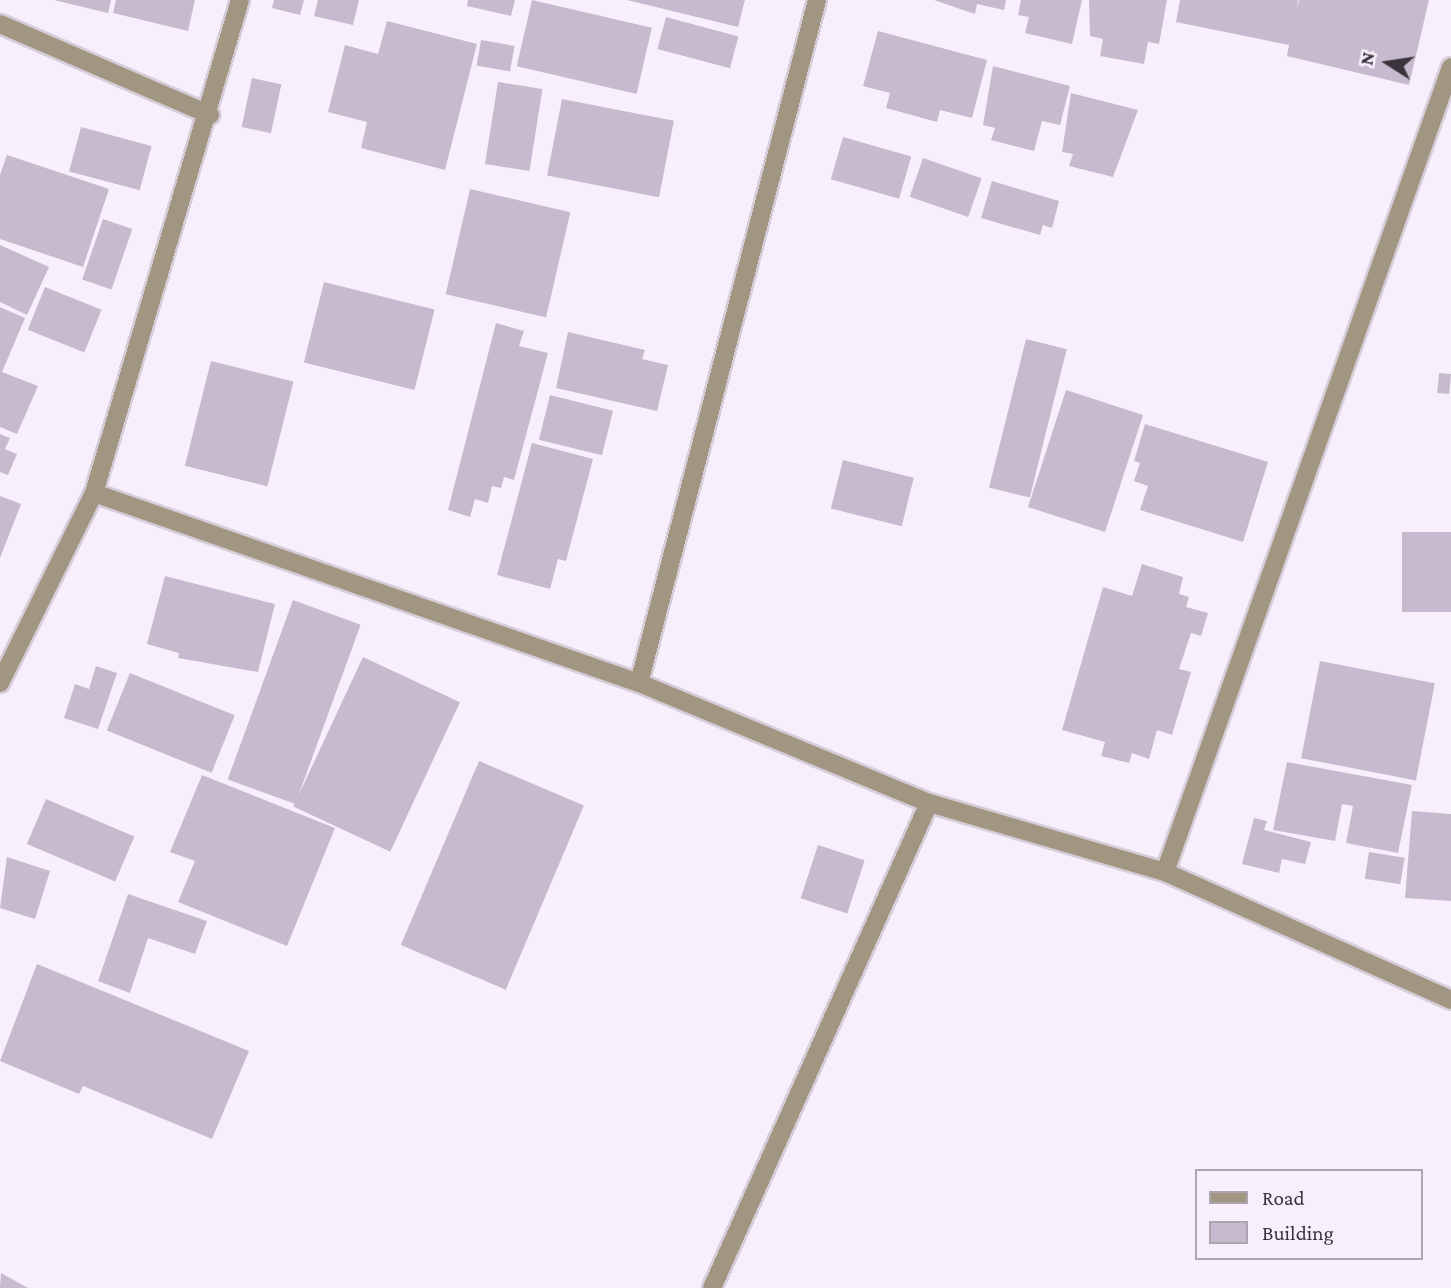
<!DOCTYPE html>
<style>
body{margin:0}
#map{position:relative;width:1451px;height:1288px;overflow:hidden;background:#f8effc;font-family:"Crimson Pro",serif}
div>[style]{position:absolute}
.building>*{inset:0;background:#c7bace;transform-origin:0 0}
.roads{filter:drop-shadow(2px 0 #d6cdd9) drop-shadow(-2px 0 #d6cdd9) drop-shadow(0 2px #d6cdd9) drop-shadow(0 -2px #d6cdd9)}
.minor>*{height:18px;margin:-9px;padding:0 9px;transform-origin:9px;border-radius:9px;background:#a19681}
span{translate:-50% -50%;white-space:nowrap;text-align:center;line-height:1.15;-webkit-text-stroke:5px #f8effc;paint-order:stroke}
.legend{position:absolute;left:1195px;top:1169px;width:228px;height:91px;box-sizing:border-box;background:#f8effc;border:2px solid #aca4af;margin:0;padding:9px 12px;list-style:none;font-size:21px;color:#3a343c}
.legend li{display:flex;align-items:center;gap:14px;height:35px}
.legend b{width:35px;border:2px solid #aca4af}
.north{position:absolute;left:1353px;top:28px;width:70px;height:70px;-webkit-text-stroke:5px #f8effc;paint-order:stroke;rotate:282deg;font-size:19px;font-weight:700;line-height:28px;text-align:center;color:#3a343c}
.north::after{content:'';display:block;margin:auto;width:24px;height:32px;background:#3a343c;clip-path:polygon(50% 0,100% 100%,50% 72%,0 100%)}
</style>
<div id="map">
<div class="building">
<i style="clip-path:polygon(54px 0,111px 0,108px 13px)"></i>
<i style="clip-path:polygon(116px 0,195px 0,188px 31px,113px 13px)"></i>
<i style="clip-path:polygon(274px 0,304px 0,300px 15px,272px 8px)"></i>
<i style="clip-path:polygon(318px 0,359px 0,353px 25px,314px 16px)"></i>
<i style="clip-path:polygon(468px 0,515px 0,511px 16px,467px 6px)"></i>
<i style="left:532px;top:0;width:123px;height:68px;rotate:13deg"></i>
<i style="clip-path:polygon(627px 0,745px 0,738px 27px)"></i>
<i style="clip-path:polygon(934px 0,1006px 0,1004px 10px,977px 4px,975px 14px)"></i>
<i style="clip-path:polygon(1021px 0,1082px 0,1072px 44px,1025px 33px,1029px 17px,1018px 15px)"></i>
<i style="clip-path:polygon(1089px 0,1167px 0,1159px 44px,1148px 42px,1144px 64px,1100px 56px,1103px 39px,1090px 36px)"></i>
<i style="clip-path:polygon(1180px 0,1298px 0,1297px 9px,1299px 0,1429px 0,1409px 85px,1287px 56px,1289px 45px,1176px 22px)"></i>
<i style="left:666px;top:17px;width:75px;height:33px;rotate:15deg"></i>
<i style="clip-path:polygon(387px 21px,477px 44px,445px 170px,361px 148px,367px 122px,328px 112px,345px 45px,378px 54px)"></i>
<i style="clip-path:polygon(878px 31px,987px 60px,972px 118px,940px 110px,937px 122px,886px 108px,890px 93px,863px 86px)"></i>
<i style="left:481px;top:40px;width:34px;height:26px;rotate:10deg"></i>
<i style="clip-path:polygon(993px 66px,1070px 86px,1060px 125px,1042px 121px,1034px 151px,991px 140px,995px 128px,983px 125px)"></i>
<i style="left:252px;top:78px;width:30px;height:50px;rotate:12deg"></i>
<i style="left:498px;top:82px;width:45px;height:83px;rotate:9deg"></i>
<i style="clip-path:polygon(1071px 93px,1138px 110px,1113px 177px,1069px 166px,1073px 154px,1062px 152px)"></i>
<i style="left:562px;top:99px;width:114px;height:78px;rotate:11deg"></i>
<i style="left:81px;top:127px;width:73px;height:46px;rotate:15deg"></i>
<i style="left:843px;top:137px;width:71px;height:44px;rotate:16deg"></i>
<i style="clip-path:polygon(7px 155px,109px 189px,83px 267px,0 239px,0 175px)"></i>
<i style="left:923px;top:158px;width:62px;height:41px;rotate:19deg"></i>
<i style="clip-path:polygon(992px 181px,1059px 201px,1052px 228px,1043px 225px,1040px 235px,981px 218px)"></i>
<i style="left:470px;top:189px;width:103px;height:108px;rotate:13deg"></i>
<i style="left:103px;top:219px;width:31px;height:64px;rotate:19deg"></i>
<i style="clip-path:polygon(0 245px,49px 267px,27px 315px,0 302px)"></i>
<i style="left:324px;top:282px;width:114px;height:83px;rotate:14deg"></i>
<i style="left:45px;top:287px;width:61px;height:46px;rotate:22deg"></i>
<i style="clip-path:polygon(0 307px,25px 318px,2px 372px,38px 386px,17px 434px,0 427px)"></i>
<i style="clip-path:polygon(496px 323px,524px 331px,519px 346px,548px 353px,514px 480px,504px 477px,501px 488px,492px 486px,488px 503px,475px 499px,470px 517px,448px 510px)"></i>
<i style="clip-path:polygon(568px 332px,645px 350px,642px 359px,668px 365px,657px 411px,556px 388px)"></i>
<i style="left:1026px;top:339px;width:42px;height:153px;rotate:14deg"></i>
<i style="left:211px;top:361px;width:85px;height:108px;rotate:14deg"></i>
<i style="left:1439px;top:373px;width:12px;height:20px;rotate:5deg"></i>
<i style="left:1066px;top:390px;width:81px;height:123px;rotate:18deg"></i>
<i style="left:550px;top:395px;width:65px;height:46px;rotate:14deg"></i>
<i style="clip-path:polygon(1145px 424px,1268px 462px,1243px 542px,1140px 510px,1148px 486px,1134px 481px,1140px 463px,1134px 461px)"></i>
<i style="clip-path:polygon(0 434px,10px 438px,5px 449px,17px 454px,8px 475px,0 472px)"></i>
<i style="clip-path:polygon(532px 443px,593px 459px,566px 561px,558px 559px,550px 589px,497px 575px)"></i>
<i style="left:843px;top:460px;width:73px;height:50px;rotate:14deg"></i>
<i style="clip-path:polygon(0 496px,21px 504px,0 558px)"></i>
<i style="left:1451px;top:532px;width:80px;height:49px;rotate:90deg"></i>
<i style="clip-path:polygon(1142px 564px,1183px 577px,1179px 594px,1189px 597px,1186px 607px,1208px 613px,1201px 636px,1191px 633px,1179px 669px,1191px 672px,1172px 735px,1157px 730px,1149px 759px,1132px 753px,1129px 763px,1101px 756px,1105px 742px,1062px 730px,1103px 587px,1132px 596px)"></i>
<i style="clip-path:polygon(165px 576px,275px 604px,258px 672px,178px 658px,179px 653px,147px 644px)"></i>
<i style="left:293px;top:600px;width:72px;height:191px;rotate:20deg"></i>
<i style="left:363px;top:657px;width:107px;height:165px;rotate:25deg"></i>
<i style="left:1320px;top:661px;width:117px;height:99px;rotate:11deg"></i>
<i style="clip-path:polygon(96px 666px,117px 673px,98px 729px,64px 718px,75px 684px,89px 689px)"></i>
<i style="left:130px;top:673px;width:113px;height:62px;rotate:22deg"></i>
<i style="left:479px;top:761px;width:114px;height:200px;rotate:23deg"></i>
<i style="clip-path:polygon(1287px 762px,1412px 785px,1398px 853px,1346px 843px,1353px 806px,1342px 804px,1335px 841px,1273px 830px)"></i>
<i style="clip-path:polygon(202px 775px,335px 828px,287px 946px,178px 902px,195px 861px,170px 852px)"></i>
<i style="left:46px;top:799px;width:96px;height:49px;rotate:23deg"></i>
<i style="clip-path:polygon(1412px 811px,1451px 814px,1451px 901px,1405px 898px)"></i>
<i style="clip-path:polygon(1254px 818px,1267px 821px,1264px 830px,1311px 842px,1305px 864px,1282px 859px,1279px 873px,1242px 864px)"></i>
<i style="left:818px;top:845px;width:49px;height:56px;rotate:18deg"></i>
<i style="left:1369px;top:852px;width:36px;height:27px;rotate:9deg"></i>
<i style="clip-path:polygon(7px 857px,50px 871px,35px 919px,0 908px)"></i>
<i style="clip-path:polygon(128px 894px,207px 921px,195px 954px,148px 938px,130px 993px,98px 981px)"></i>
<i style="clip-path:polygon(37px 964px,249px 1051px,212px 1139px,83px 1086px,79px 1094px,0 1061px)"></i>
<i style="clip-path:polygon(1px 1273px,28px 1288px,0 1288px)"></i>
</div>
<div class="roads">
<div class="minor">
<i style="left:0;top:24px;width:229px;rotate:23.4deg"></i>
<i style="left:94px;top:493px;width:577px;rotate:19.22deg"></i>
<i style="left:639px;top:683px;width:314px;rotate:22.5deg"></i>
<i style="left:929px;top:803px;width:246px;rotate:16.3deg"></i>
<i style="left:1165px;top:872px;width:854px;rotate:-70.44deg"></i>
<i style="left:0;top:683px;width:212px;rotate:-63.7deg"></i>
<i style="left:94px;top:493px;width:514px;rotate:-73.5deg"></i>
<i style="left:639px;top:683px;width:706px;rotate:-75.39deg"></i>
<i style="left:1165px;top:872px;width:313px;rotate:24.1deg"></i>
<i style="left:712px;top:1288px;width:531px;rotate:-65.9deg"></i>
</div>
</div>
<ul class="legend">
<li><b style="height:9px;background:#a19681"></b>Road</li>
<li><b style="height:19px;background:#c7bace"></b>Building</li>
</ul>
<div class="north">N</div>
</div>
